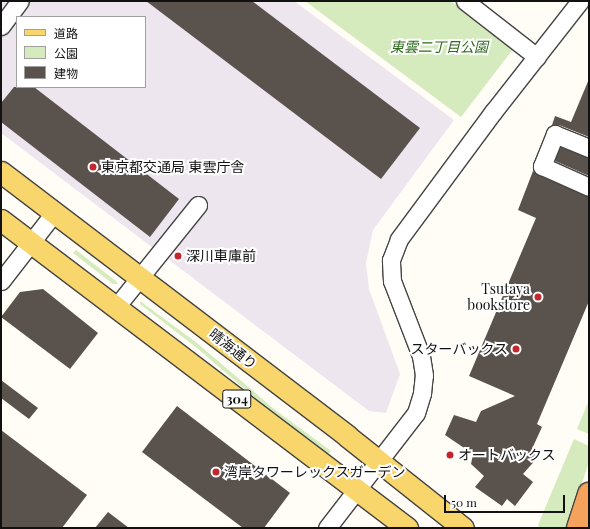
<!DOCTYPE html>
<meta charset="utf-8">
<style>
body{margin:0}
#map{position:relative;width:590px;height:529px;overflow:hidden;background:#fffdf5;font-family:"Playfair Display","Noto Sans JP",serif}
div>[style]{position:absolute}
.industrial>*{inset:0;background:#eee6ef}
.green>*{inset:0;background:#d5ebbd}
.building>*{inset:0;background:#5a524d}
.roads{filter:drop-shadow(1px 0 #444) drop-shadow(-1px 0 #444) drop-shadow(0 1px #444) drop-shadow(0 -1px #444)}
.minor>*{height:17px;margin:-8.5px;padding:0 8.5px;transform-origin:8.5px;border-radius:8.5px;background:#fff}
.major>*{height:21px;margin:-10.5px;padding:0 10.5px;transform-origin:10.5px;border-radius:10.5px;background:#f9d66b}
.highway>*{height:22px;margin:-11px;padding:0 11px;transform-origin:11px;border-radius:11px;background:#f5a25d}
.dots>*{width:11px;height:11px;translate:-50% -50%;box-sizing:border-box;border:2px solid #fff;border-radius:50%}
span{translate:-50% -50%;white-space:nowrap;text-align:center;line-height:1.15;-webkit-text-stroke:4px #fff;paint-order:stroke}
.shield-label span{padding:1px 3px;background:#fff;border:1px solid;border-radius:3px;-webkit-text-stroke-width:0}
.shield-label{font-size:13px;color:#111;font-weight:700}
.park-label{font-size:14px;color:#2f6b1f;font-style:italic}
.poi-label{font-size:14px;color:#111}
.left{translate:0 -50%;text-align:left}
.right{translate:-100% -50%;text-align:right}
.street-label{font-size:14px;color:#111}
.frame{position:absolute;inset:0;border:2px solid #111;pointer-events:none}
.legend{position:absolute;left:16px;top:16px;width:130px;height:72px;box-sizing:border-box;background:#fff;border:1px solid #a0a0a0;margin:0;padding:5px 7px;list-style:none;font-size:12px;color:#111}
.legend li{display:flex;align-items:center;gap:8px;height:20px}
.legend b{width:20px;border:1px solid #a0a0a0}
.scale{position:absolute;left:444px;top:495px;width:121px;height:18px;box-sizing:border-box;border:2px solid #111;border-top:0;padding-left:5px;font-size:12px;line-height:14px;white-space:nowrap;color:#111;-webkit-text-stroke:3px #fff;paint-order:stroke}
</style>
<div id="map">
<div class="industrial">
<i style="clip-path:polygon(evenodd,1px 1px,294px 1px,454px 120px,373px 230px,366px 263px,369px 289px,400px 374px,386px 413px,369px 411px,1px 133px,1px 1px,17px 17px,145px 17px,145px 87px,17px 87px,17px 17px)"></i>
</div>
<div class="green">
<i style="clip-path:polygon(305px 1px,451px 1px,513px 49px,461px 117px)"></i>
<i style="clip-path:polygon(76px 250px,116px 281px,118px 284px,113px 284px,73px 253px)"></i>
<i style="clip-path:polygon(140px 301px,197px 343px,274px 409px,331px 451px,328px 455px,262px 404px,197px 348px,140px 304px)"></i>
<i style="clip-path:polygon(589px 400px,589px 434px,577px 429px)"></i>
<i style="clip-path:polygon(574px 439px,589px 446px,589px 462px,567px 528px,539px 528px,538px 525px)"></i>
</div>
<div class="building">
<i style="clip-path:polygon(146px 1px,252px 1px,420px 128px,381px 179px)"></i>
<i style="clip-path:polygon(589px 79px,589px 137px,559px 125px,552px 125px,555px 116px,571px 122px)"></i>
<i style="clip-path:polygon(14px 87px,34px 87px,179px 199px,150px 237px,1px 122px,1px 103px)"></i>
<i style="clip-path:polygon(560px 147px,589px 158px,589px 176px,555px 161px)"></i>
<i style="clip-path:polygon(533px 171px,538px 175px,589px 197px,589px 301px,537px 424px,542px 427px,531px 451px,538px 457px,523px 474px,533px 482px,515px 506px,507px 499px,502px 506px,475px 487px,484px 476px,471px 464px,473px 454px,445px 435px,454px 415px,476px 422px,481px 411px,515px 396px,469px 376px,536px 218px,518px 210px)"></i>
<i style="clip-path:polygon(43px 289px,98px 333px,70px 369px,1px 317px,20px 292px)"></i>
<i style="clip-path:polygon(1px 380px,38px 408px,29px 419px,1px 398px)"></i>
<i style="clip-path:polygon(177px 406px,290px 493px,264px 528px,243px 528px,142px 452px)"></i>
<i style="clip-path:polygon(1px 430px,87px 495px,62px 528px,1px 528px)"></i>
<i style="clip-path:polygon(108px 512px,129px 528px,95px 528px)"></i>
</div>
<div class="roads">
<div class="minor">
<i style="left:465px;top:1px;width:91px;rotate:37.9deg"></i>
<i style="left:1px;top:26px;width:31px;rotate:-53deg"></i>
<i style="left:589px;top:148px;width:37px;rotate:-158deg"></i>
<i style="left:555px;top:134px;width:35px;rotate:112deg"></i>
<i style="left:542px;top:166px;width:51px;rotate:24.1deg"></i>
<i style="left:1px;top:281px;width:86px;rotate:-52.1deg"></i>
<i style="left:116px;top:307px;width:131px;rotate:-51.2deg"></i>
<i style="left:327px;top:528px;width:145px;rotate:-52.3deg"></i>
<i style="left:416px;top:413px;width:21px;rotate:-73deg"></i>
<i style="left:422px;top:393px;width:18px;rotate:-84deg"></i>
<i style="left:424px;top:375px;width:19px;rotate:-99deg"></i>
<i style="left:421px;top:356px;width:80px;rotate:-111.1deg"></i>
<i style="left:392px;top:281px;width:21px;rotate:-93deg"></i>
<i style="left:391px;top:260px;width:22px;rotate:-69deg"></i>
<i style="left:399px;top:239px;width:158px;rotate:-53.5deg"></i>
<i style="left:493px;top:112px;width:141px;rotate:-51.9deg"></i>
</div>
<div class="major">
<i style="left:1px;top:172px;width:435px;rotate:37.3deg"></i>
<i style="left:347px;top:436px;width:148px;rotate:38.4deg"></i>
<i style="left:1px;top:220px;width:510px;rotate:37.18deg"></i>
</div>
<div class="highway">
<i style="left:578px;top:528px;width:36px;rotate:-72deg"></i>
</div>
</div>
<div class="dots">
<i style="left:93px;top:167px;background:#c4262e"></i>
<i style="left:178px;top:256px;background:#c4262e"></i>
<i style="left:538px;top:297px;background:#c4262e"></i>
<i style="left:516px;top:349px;background:#c4262e"></i>
<i style="left:450px;top:455px;background:#c4262e"></i>
<i style="left:216px;top:472px;background:#c4262e"></i>
</div>
<div class="shield-label">
<span style="left:237px;top:399px">304</span>
</div>
<div class="park-label">
<span style="left:439px;top:47px">東雲二丁目公園</span>
</div>
<div class="poi-label">
<span class="left" style="left:101px;top:167px">東京都交通局 東雲庁舎</span>
<span class="left" style="left:186px;top:256px">深川車庫前</span>
<span class="right" style="left:530px;top:297px">Tsutaya<br>bookstore</span>
<span class="right" style="left:508px;top:349px">スターバックス</span>
<span class="left" style="left:458px;top:455px">オートバックス</span>
<span class="left" style="left:224px;top:472px">湾岸タワーレックスガーデン</span>
</div>
<div class="street-label">
<span style="left:233px;top:349px;rotate:38deg">晴海通り</span>
</div>
<div class="frame"></div>
<ul class="legend">
<li><b style="height:5px;background:#f9d66b"></b>道路</li>
<li><b style="height:11px;background:#d5ebbd"></b>公園</li>
<li><b style="height:11px;background:#5a524d"></b>建物</li>
</ul>
<div class="scale">50 m</div>
</div>
